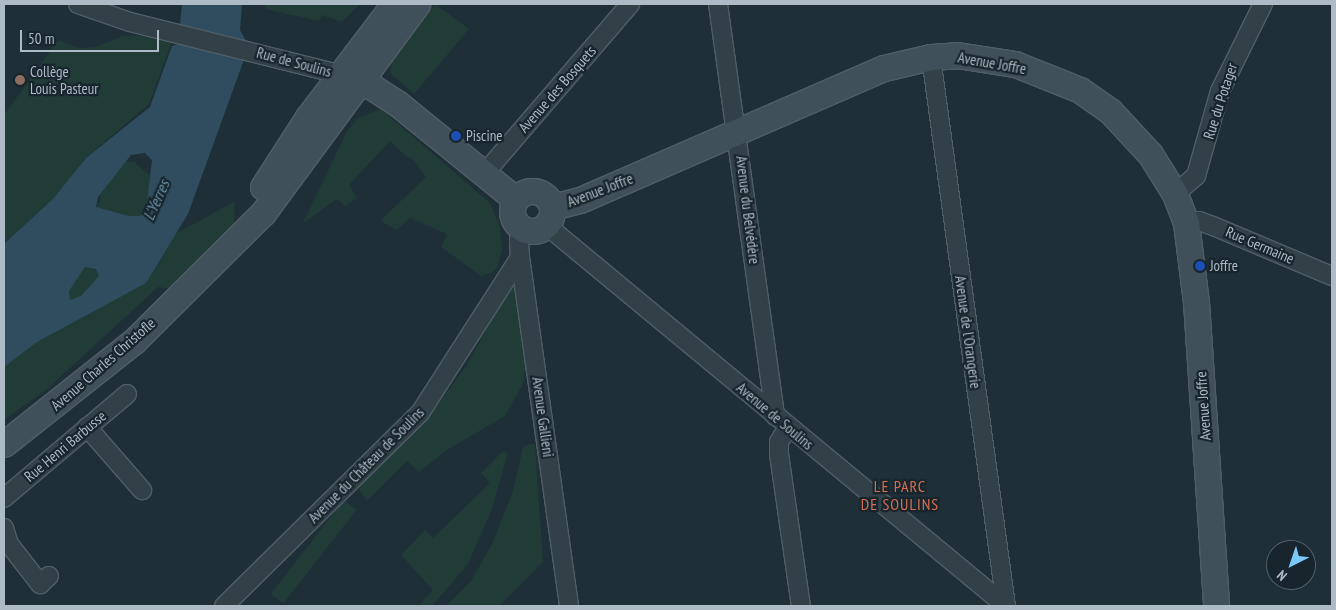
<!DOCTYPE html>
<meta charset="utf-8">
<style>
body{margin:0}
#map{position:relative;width:1336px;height:610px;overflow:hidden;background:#1e2f38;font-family:"PT Sans Narrow",sans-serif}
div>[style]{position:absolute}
.green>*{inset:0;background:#213b37;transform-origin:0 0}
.water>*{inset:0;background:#2f4d5e}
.roads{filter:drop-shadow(1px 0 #505e66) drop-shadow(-1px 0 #505e66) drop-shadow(0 1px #505e66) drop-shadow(0 -1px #505e66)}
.street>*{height:18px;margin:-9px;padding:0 9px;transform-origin:9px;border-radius:9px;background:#324048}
.secondary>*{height:25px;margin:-12.5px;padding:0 12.5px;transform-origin:12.5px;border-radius:12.5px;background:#40505b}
.secondary>.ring{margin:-12.5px;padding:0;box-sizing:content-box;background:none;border:25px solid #40505b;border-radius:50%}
.dots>*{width:14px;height:14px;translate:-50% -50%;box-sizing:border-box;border:2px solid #18252c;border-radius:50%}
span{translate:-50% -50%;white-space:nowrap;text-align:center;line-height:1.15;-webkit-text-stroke:4.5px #18252c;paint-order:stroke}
.street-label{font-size:15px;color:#acbbc5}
.poi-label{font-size:15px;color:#acbbc5}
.left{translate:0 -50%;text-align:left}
.water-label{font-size:16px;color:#6a95ab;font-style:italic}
.neighbourhood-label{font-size:16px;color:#d87054;letter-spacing:1px}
.frame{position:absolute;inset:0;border:5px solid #acbbc5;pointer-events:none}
.north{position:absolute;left:1266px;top:540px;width:50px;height:50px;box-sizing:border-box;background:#18252c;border:1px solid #536169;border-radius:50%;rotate:221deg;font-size:14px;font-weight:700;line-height:20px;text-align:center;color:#acbbc5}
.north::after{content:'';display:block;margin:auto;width:18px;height:22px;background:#79c9fd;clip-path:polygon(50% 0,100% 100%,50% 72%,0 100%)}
.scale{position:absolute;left:20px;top:30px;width:139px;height:22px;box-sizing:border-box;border:2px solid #acbbc5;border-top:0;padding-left:6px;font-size:15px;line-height:18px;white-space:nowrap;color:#acbbc5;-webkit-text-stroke:4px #18252c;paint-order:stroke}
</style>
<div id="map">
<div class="green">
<i style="clip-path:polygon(266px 4px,360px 4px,342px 22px,322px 15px,319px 21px,265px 9px)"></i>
<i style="clip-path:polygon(435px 4px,469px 29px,414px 94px,390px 73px,392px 60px)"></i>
<i style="clip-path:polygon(154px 35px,172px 42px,149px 104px,82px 161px,66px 201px,4px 286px,4px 115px,58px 40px,79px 48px,95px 47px,123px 36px)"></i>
<i style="clip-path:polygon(381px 109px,490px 203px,500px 227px,502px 250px,497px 268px,491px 273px,481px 276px,441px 247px,447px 234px,410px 218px,396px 230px,380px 221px,426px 177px,411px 157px,408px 158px,390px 141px,349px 185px,357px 198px,345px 206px,337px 199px,303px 223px,347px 131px,358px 118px)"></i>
<i style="clip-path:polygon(124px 162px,134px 162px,153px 178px,154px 224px,96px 208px,101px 199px,99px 192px)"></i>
<i style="clip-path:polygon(235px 201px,234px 223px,200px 258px,198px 269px,172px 289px,158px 287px,46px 390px,4px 420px,4px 366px,176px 234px)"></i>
<i style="clip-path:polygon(86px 264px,106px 267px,91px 297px,67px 307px,66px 283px)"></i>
<i style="clip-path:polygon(511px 283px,515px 283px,527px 358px,523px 384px,505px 416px,447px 450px,419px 472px,407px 461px,367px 501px,358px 487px,438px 404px,467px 365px)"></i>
<i style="clip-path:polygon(530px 444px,535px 444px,543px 562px,499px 606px,446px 606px,471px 581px,492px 544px,513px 491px,523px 447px)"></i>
<i style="clip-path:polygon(502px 452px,508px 453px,492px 509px,468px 564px,432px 606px,418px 606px,433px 590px,401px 555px,425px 530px,433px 538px,490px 483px,481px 473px)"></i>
<i style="left:344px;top:500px;width:16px;height:119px;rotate:38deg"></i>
</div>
<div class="water">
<i style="clip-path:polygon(evenodd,182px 4px,242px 4px,240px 30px,249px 46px,188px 214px,146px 283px,37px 342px,4px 367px,4px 244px,53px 199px,86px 158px,150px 107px,172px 46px,178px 44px,182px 4px,145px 153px,152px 160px,146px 211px,140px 216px,129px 216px,96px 207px,98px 197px,131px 155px,145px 153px,182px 4px,85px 267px,96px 269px,99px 276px,81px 296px,70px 300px,69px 291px,85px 267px)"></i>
</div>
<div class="roads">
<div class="street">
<i style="left:78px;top:4px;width:55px;rotate:19.1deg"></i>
<i style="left:130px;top:22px;width:215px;rotate:14deg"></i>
<i style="left:718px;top:4px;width:416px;rotate:82.1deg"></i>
<i style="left:931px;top:57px;width:554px;rotate:82.22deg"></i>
<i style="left:484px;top:174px;width:224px;rotate:-49.3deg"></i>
<i style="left:1175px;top:194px;width:28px;rotate:-41deg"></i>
<i style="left:1196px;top:176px;width:88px;rotate:-74.2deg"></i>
<i style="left:1220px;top:91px;width:97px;rotate:-63.7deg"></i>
<i style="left:1186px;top:223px;width:13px;rotate:-9deg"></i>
<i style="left:1199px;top:221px;width:15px;rotate:20deg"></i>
<i style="left:1213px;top:226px;width:129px;rotate:22.8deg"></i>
<i style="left:546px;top:225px;width:597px;rotate:39.63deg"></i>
<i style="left:525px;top:230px;width:12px;rotate:121deg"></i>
<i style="left:519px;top:240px;width:17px;rotate:87deg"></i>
<i style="left:520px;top:257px;width:352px;rotate:82deg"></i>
<i style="left:87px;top:427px;width:84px;rotate:48.9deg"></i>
<i style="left:788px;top:427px;width:17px;rotate:121deg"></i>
<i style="left:779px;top:442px;width:12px;rotate:90deg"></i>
<i style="left:779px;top:454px;width:154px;rotate:81.8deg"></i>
<i style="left:4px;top:498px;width:161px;rotate:-40.2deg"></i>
<i style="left:4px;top:528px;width:17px;rotate:73deg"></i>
<i style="left:9px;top:544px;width:51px;rotate:52.2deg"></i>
<i style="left:40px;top:584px;width:12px;rotate:-42deg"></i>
<i style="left:224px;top:606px;width:275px;rotate:-44.6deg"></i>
<i style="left:420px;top:413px;width:185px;rotate:-57.3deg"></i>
</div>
<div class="secondary">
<i style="left:344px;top:76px;width:30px;rotate:21deg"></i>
<i style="left:372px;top:87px;width:30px;rotate:33deg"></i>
<i style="left:397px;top:103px;width:152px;rotate:39.1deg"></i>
<i style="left:263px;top:187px;width:83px;rotate:-57.3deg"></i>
<i style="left:308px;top:117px;width:142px;rotate:-52.7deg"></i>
<i class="ring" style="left:512px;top:191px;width:15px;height:15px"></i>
<i style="left:552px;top:207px;width:29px;rotate:-14deg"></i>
<i style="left:580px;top:200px;width:331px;rotate:-23.5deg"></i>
<i style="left:884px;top:68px;width:48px;rotate:-13.2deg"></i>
<i style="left:931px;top:57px;width:26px;rotate:-4deg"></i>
<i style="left:957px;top:55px;width:59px;rotate:8.8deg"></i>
<i style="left:1015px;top:64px;width:70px;rotate:21.8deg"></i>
<i style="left:1080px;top:90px;width:37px;rotate:35deg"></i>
<i style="left:1110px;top:111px;width:59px;rotate:47.1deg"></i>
<i style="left:1150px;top:154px;width:47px;rotate:58deg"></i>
<i style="left:1175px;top:194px;width:31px;rotate:69deg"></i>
<i style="left:1186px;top:223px;width:80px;rotate:82.8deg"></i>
<i style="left:1196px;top:302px;width:305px;rotate:86.2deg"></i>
<i style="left:4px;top:444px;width:166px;rotate:-38.4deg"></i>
<i style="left:134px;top:341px;width:182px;rotate:-44.8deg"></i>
<i style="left:263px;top:213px;width:260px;rotate:-53.6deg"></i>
</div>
</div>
<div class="dots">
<i style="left:20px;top:80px;background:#8d6e63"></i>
<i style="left:456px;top:136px;background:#1a4fb4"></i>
<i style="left:1200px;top:266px;background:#1a4fb4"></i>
</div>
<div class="street-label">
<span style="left:294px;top:62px;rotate:15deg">Rue de Soulins</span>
<span style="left:992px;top:63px;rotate:10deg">Avenue Joffre</span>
<span style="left:557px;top:89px;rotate:-49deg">Avenue des Bosquets</span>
<span style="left:1220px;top:101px;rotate:-72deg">Rue du Potager</span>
<span style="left:600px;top:190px;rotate:-21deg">Avenue Joffre</span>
<span style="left:748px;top:210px;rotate:83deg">Avenue du Belvédère</span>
<span style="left:1260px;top:245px;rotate:23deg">Rue Germaine</span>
<span style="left:968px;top:332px;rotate:82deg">Avenue de l'Orangerie</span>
<span style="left:103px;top:364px;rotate:-41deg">Avenue Charles Christofle</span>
<span style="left:1203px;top:406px;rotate:-94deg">Avenue Joffre</span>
<span style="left:775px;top:416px;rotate:40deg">Avenue de Soulins</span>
<span style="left:543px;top:417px;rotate:82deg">Avenue Gallieni</span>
<span style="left:65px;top:446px;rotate:-40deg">Rue Henri Barbusse</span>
<span style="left:366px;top:465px;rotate:-45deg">Avenue du Château de Soulins</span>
</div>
<div class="poi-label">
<span class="left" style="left:30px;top:80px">Collège<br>Louis Pasteur</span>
<span class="left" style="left:466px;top:136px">Piscine</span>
<span class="left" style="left:1210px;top:266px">Joffre</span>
</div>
<div class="water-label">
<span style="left:156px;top:200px;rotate:-66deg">L'Yerres</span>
</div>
<div class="neighbourhood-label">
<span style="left:900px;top:495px">LE PARC<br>DE SOULINS</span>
</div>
<div class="frame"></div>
<div class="north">N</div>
<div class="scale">50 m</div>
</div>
